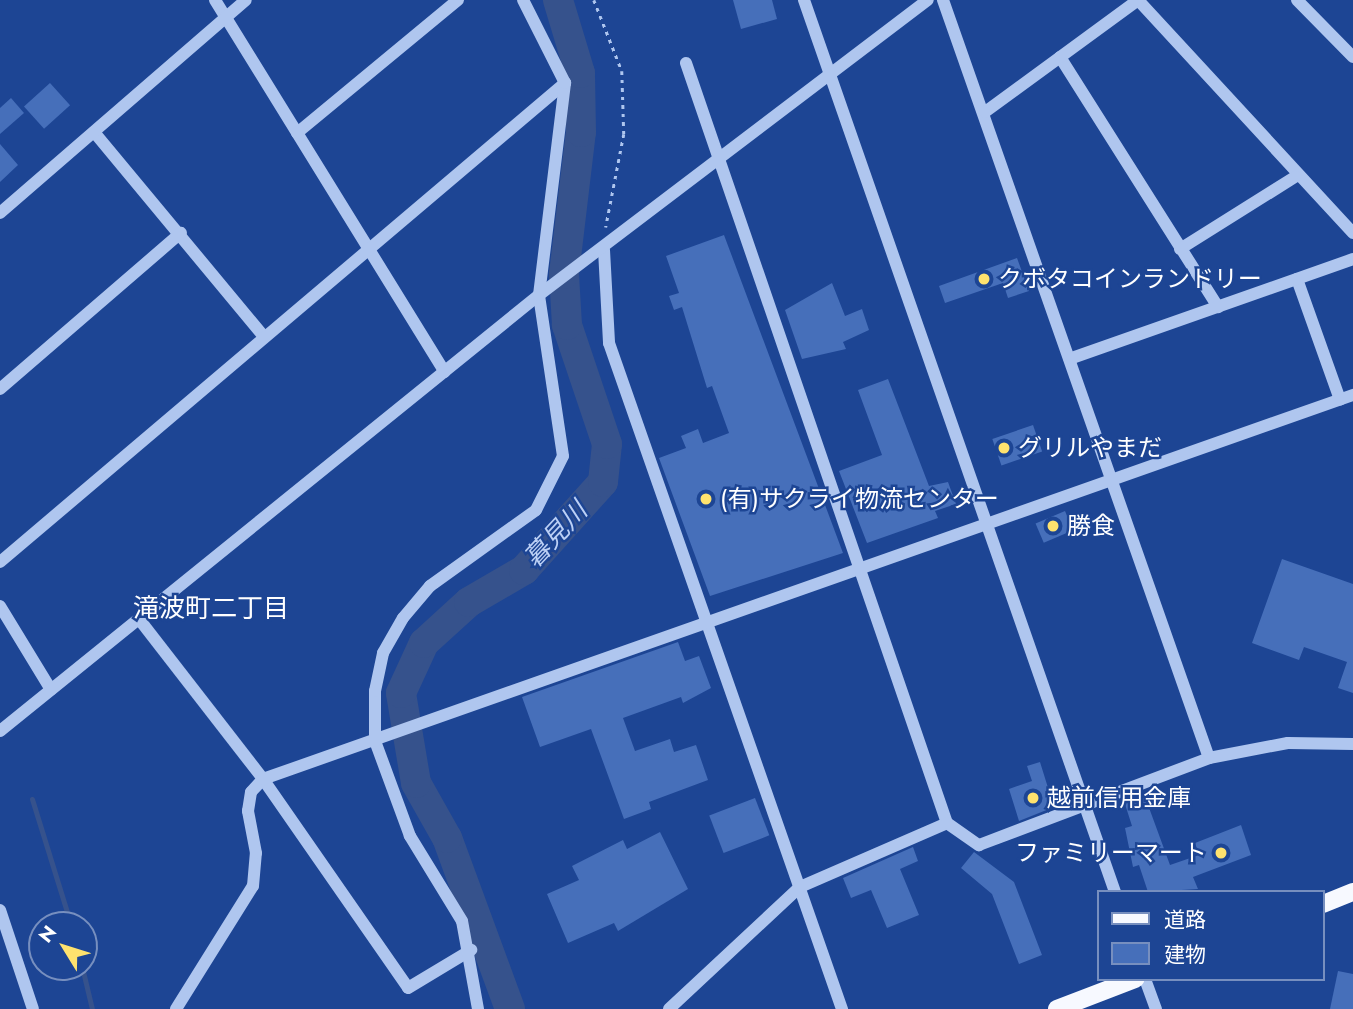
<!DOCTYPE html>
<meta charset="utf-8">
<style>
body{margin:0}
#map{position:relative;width:1353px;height:1009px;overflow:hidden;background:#1d4594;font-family:Jost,"Noto Sans JP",sans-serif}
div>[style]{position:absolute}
.stream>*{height:5px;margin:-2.5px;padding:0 2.5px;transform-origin:2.5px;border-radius:2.5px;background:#36528c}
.river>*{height:30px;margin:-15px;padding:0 15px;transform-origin:15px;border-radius:15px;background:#36528c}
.building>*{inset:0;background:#466fba;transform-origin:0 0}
.path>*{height:2.5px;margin-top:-1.25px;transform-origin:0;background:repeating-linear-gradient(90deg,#afc6ef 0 3.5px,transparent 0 8.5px)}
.minor>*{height:12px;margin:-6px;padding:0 6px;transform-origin:6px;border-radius:6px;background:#afc6ef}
.major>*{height:18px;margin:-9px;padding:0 9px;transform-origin:9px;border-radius:9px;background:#f7f9ff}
.dots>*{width:19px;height:19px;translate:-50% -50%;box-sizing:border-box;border:4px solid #1d4594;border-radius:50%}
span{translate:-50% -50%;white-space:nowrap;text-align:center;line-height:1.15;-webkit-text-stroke:5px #1d4594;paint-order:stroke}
.poi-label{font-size:24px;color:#fff}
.left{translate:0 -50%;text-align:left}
.right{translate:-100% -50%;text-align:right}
.water-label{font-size:26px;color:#bcd0f5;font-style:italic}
.neighbourhood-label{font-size:26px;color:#fff}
.legend{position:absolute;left:1097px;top:890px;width:228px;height:91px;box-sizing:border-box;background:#1d4594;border:2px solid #778fbf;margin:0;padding:9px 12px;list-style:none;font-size:21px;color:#fff}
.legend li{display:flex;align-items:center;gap:14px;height:35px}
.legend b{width:35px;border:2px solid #778fbf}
.north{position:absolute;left:28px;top:911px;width:70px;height:70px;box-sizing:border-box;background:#1d4594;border:2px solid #778fbf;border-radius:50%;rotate:308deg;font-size:19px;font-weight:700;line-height:28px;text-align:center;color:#fff}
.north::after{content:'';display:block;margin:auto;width:24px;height:32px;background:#fee26e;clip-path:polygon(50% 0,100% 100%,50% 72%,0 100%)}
</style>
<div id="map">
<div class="stream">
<i style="left:32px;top:799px;width:132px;rotate:72.8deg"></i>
<i style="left:82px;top:967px;width:43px;rotate:76.6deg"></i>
</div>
<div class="river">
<i style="left:510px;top:1009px;width:182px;rotate:-110.2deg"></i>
<i style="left:447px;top:838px;width:63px;rotate:-119.4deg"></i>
<i style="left:416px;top:783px;width:91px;rotate:-99.5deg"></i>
<i style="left:401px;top:693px;width:55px;rotate:-65.3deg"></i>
<i style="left:424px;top:643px;width:61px;rotate:-42.3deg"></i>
<i style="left:469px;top:602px;width:64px;rotate:-30.2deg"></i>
<i style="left:524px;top:570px;width:118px;rotate:-48.1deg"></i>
<i style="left:603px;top:482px;width:38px;rotate:-84deg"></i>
<i style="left:607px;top:444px;width:126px;rotate:-108.6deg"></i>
<i style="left:567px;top:325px;width:51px;rotate:-93.4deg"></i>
<i style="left:564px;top:274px;width:143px;rotate:-83.2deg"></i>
<i style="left:581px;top:132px;width:59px;rotate:-91deg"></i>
<i style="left:580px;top:73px;width:76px;rotate:-106.8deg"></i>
</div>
<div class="building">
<i style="clip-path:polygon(733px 0,772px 0,777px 19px,741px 29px)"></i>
<i style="left:50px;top:83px;width:30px;height:35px;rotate:48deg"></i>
<i style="clip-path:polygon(11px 98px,24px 113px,0 134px,0 108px)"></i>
<i style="clip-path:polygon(0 144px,18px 165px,0 182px)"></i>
<i style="clip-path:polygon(724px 235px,843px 553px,710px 596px,659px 458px,686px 448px,681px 436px,698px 429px,703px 443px,729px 433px,712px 386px,707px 388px,682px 307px,674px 310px,669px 296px,679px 293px,666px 256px)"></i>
<i style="clip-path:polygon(1017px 258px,1029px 291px,1008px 298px,1003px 283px,945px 303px,939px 286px)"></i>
<i style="clip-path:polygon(832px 283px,845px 316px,862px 309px,869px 330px,843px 342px,846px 349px,802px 359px,785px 310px)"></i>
<i style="clip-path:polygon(888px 379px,929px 486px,948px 482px,956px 504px,935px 511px,938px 518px,867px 543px,839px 471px,882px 455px,858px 390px)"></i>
<i style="left:1033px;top:425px;width:28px;height:43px;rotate:71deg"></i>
<i style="left:1065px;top:511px;width:21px;height:32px;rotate:67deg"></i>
<i style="clip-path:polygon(1282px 559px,1353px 584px,1353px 693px,1338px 688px,1347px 662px,1304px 647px,1299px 660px,1252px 643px)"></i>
<i style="clip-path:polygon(678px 642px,685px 661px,699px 656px,711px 688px,683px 703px,681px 697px,623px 718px,635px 751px,670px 739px,674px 752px,696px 745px,708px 780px,649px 802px,651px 809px,624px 819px,591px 729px,540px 747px,522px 697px)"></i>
<i style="clip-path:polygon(1040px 762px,1054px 807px,1019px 821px,1009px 789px,1032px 781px,1027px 766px)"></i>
<i style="clip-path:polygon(1144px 794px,1170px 865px,1199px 855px,1195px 843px,1241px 825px,1251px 855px,1193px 877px,1198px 889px,1148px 892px,1139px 865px,1133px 867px,1125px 828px,1132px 826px,1124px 801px)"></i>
<i style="left:755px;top:798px;width:40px;height:49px;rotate:69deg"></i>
<i style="clip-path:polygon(660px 832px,688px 889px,618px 931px,614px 923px,568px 943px,547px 894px,579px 880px,572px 866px,623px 840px,627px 849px)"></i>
<i style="clip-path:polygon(913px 847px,918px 861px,900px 869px,919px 915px,887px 928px,871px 890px,851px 898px,843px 878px)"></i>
<i style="clip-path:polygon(974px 852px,1014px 882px,1042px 955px,1019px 964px,992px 894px,961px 868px)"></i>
<i style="clip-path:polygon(1338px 971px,1353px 974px,1353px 1009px,1330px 1009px)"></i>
</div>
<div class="path">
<i style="left:594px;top:0;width:76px;rotate:68.5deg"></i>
<i style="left:622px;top:71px;width:63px;rotate:88.2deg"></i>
<i style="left:624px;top:134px;width:95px;rotate:101deg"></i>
</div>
<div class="minor">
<i style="left:215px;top:0;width:437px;rotate:58.3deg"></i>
<i style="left:804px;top:0;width:945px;rotate:70.78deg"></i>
<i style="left:943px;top:0;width:803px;rotate:70.66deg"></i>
<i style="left:1138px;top:0;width:317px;rotate:47.3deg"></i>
<i style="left:1297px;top:0;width:80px;rotate:45.5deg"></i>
<i style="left:1060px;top:57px;width:296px;rotate:57.7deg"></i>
<i style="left:686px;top:63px;width:804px;rotate:71.05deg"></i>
<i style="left:985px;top:112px;width:190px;rotate:-36.2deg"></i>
<i style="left:94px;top:132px;width:266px;rotate:50.3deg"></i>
<i style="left:297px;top:133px;width:209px;rotate:-39.6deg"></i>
<i style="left:0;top:213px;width:325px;rotate:-40.9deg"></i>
<i style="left:1180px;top:249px;width:136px;rotate:-32.1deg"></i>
<i style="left:604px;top:250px;width:93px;rotate:86.9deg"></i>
<i style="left:609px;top:343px;width:706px;rotate:70.72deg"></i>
<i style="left:1297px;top:279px;width:128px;rotate:70.4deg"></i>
<i style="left:1072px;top:358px;width:298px;rotate:-19.4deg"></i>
<i style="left:0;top:389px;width:239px;rotate:-40.8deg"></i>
<i style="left:0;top:562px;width:741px;rotate:-40.29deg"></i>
<i style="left:0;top:606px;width:98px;rotate:58.7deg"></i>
<i style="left:139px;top:619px;width:202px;rotate:52.2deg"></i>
<i style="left:263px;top:779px;width:254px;rotate:55.2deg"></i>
<i style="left:408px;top:988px;width:74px;rotate:-31.1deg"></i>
<i style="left:0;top:731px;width:693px;rotate:-38.97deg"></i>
<i style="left:539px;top:295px;width:488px;rotate:-37.2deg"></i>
<i style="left:0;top:910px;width:104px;rotate:71.6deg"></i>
<i style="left:1145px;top:979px;width:32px;rotate:70deg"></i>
<i style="left:176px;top:1009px;width:145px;rotate:-58deg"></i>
<i style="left:253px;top:886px;width:33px;rotate:-85deg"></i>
<i style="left:256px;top:853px;width:43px;rotate:-100.8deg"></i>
<i style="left:248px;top:811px;width:19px;rotate:-81deg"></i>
<i style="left:251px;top:792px;width:18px;rotate:-47deg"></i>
<i style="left:263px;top:779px;width:1156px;rotate:-19.41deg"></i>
<i style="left:478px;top:1009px;width:89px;rotate:-100.3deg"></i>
<i style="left:462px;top:921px;width:100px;rotate:-121.5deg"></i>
<i style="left:410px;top:836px;width:101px;rotate:-110.2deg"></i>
<i style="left:375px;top:741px;width:50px;rotate:-90deg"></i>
<i style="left:375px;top:691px;width:39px;rotate:-78deg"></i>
<i style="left:383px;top:653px;width:40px;rotate:-60.3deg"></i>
<i style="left:403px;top:618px;width:42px;rotate:-49.8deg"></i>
<i style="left:430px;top:586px;width:130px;rotate:-35.6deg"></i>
<i style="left:536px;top:510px;width:60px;rotate:-63.4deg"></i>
<i style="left:563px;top:456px;width:163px;rotate:-98.5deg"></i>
<i style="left:539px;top:295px;width:214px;rotate:-83deg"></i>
<i style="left:565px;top:83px;width:93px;rotate:-116.8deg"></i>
<i style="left:669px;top:1009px;width:179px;rotate:-43deg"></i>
<i style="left:800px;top:887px;width:160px;rotate:-23.5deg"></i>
<i style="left:947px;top:823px;width:39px;rotate:35deg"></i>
<i style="left:979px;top:845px;width:246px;rotate:-20.7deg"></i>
<i style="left:1209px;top:758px;width:80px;rotate:-10.8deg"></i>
<i style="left:1288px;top:743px;width:65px;rotate:0.9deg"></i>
</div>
<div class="major">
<i style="left:1323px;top:904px;width:32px;rotate:-22deg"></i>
<i style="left:1057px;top:1009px;width:84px;rotate:-21deg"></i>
</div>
<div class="dots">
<i style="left:984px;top:279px;background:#fee26e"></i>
<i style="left:1004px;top:448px;background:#fee26e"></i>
<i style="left:706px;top:499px;background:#fee26e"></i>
<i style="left:1053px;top:526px;background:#fee26e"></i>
<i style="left:1033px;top:798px;background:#fee26e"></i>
<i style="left:1221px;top:853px;background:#fee26e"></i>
</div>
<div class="poi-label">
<span class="left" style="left:998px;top:279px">クボタコインランドリー</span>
<span class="left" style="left:1018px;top:448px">グリルやまだ</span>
<span class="left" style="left:720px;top:499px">(有)サクライ物流センター</span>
<span class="left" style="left:1067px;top:526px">勝食</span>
<span class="left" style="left:1047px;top:798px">越前信用金庫</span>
<span class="right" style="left:1207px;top:853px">ファミリーマート</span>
</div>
<div class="water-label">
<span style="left:556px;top:535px;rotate:-47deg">暮見川</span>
</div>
<div class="neighbourhood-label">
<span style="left:211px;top:609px">滝波町二丁目</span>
</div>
<ul class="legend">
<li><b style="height:9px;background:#f7f9ff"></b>道路</li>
<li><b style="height:19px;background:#466fba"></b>建物</li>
</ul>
<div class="north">N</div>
</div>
